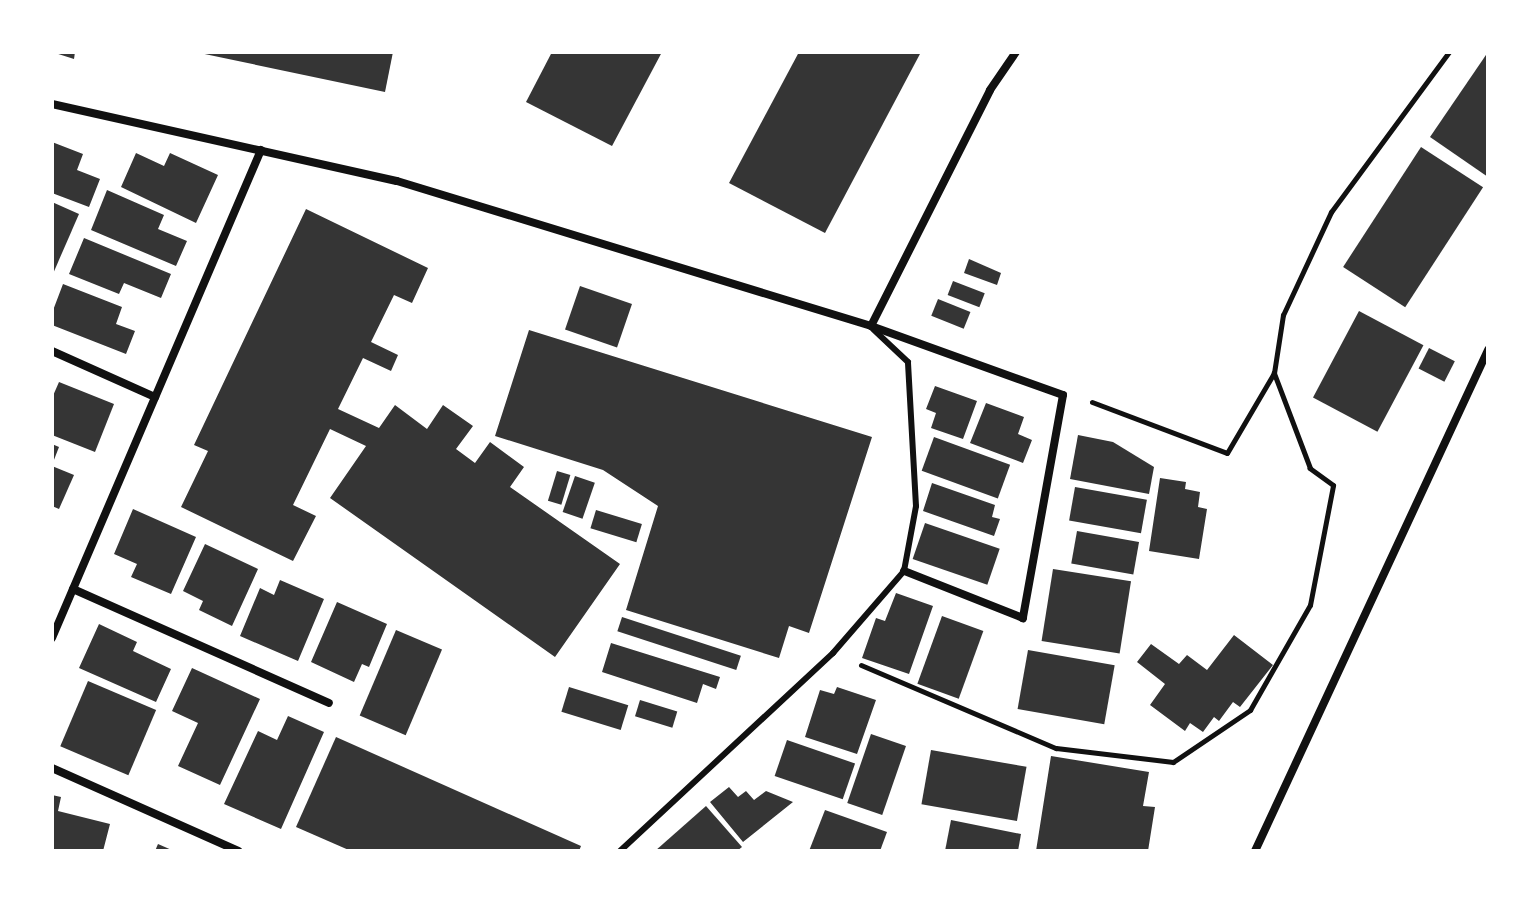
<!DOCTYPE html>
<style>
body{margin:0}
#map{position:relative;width:1540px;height:903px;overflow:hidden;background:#fff;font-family:Figtree,sans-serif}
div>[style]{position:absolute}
.building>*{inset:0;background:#353535;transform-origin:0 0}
.path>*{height:5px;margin:-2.5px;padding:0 2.5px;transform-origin:2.5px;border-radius:2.5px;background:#111}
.service>*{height:6px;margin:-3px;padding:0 3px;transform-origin:3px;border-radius:3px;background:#111}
.minor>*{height:8px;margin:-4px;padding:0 4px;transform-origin:4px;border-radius:4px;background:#111}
span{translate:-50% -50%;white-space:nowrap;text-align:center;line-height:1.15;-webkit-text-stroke:6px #fff;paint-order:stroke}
.frame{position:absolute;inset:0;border:54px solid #fff;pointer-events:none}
</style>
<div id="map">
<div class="building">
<i style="clip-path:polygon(52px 52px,75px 52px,74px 59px)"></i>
<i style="clip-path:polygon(195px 52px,393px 52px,385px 92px)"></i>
<i style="clip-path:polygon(552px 52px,662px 52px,612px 146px,526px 102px)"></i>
<i style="clip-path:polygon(799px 52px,921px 52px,825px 233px,729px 183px)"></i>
<i style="clip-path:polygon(1488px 52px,1488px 177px,1430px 137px)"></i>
<i style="clip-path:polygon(52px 142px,83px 154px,77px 170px,100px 179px,89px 207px,52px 193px)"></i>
<i style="left:1421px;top:147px;width:74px;height:143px;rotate:33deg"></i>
<i style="clip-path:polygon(136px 153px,164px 166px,170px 153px,218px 175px,196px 223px,121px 187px)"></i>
<i style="clip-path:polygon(107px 190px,164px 215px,158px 229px,187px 241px,176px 266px,91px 230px)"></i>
<i style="clip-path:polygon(52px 202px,79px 214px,52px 276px)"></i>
<i style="clip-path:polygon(306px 209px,428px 268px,412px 303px,394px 295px,371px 342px,398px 355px,391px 371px,363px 358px,338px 409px,379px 428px,395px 405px,427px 429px,443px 405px,473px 426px,456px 449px,475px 463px,490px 442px,524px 467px,510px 487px,620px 564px,555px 657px,330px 498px,366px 446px,330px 429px,293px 505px,316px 516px,293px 561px,181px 507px,208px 451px,194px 445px)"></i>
<i style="clip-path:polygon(84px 238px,171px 274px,161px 298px,124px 283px,119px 294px,69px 274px)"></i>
<i style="clip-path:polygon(969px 259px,1001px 273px,997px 285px,964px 273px)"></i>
<i style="left:953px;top:281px;width:34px;height:15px;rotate:21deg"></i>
<i style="clip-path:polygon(63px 284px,122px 307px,116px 324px,135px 331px,126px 354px,52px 325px,52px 313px)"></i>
<i style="left:580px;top:286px;width:55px;height:46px;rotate:19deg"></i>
<i style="left:938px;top:299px;width:35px;height:18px;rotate:22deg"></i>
<i style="left:1359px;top:311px;width:73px;height:98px;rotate:28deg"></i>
<i style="clip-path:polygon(529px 330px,872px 437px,809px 633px,789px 626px,779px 658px,626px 610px,658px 506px,603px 470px,495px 436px)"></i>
<i style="left:1429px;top:348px;width:29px;height:23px;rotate:27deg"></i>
<i style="clip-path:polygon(59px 382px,114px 404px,95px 452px,52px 435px,52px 398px)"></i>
<i style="clip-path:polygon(935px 386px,977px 401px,963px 439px,931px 428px,936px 413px,926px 409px)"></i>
<i style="clip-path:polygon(986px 403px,1024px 417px,1018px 434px,1032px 440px,1023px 463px,970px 443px)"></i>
<i style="clip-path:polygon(1078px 435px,1113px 442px,1154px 467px,1149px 494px,1070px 479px)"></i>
<i style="left:934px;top:437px;width:81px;height:36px;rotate:20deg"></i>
<i style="clip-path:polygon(52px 444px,59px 447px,52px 465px)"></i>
<i style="clip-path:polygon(52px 466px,74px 475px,59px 509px,52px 506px)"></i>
<i style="left:557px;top:471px;width:14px;height:31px;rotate:17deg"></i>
<i style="left:575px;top:476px;width:21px;height:38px;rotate:19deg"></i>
<i style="clip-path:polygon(1160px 478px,1186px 482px,1185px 489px,1200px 492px,1198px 507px,1207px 509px,1199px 559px,1149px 551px)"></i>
<i style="clip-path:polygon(932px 483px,995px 505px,992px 517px,1000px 519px,994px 536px,923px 511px)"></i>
<i style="left:1075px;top:487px;width:73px;height:34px;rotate:10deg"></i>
<i style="clip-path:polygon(133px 509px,196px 537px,171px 594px,131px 577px,137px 564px,114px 554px)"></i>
<i style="left:596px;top:510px;width:48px;height:19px;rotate:17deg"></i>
<i style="left:925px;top:523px;width:79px;height:38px;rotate:19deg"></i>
<i style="left:1077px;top:531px;width:63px;height:33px;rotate:10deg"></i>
<i style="clip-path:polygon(205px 544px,258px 569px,232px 626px,199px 610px,203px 601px,183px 591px)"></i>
<i style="left:1053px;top:569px;width:79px;height:73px;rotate:9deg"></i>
<i style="clip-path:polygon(280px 580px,324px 599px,298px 661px,240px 636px,260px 588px,274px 595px)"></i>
<i style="clip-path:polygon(896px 593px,933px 606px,909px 674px,862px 658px,876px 618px,885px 621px)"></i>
<i style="clip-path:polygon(337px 602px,387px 624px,369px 667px,362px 664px,354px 682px,311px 662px)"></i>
<i style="left:942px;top:616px;width:44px;height:72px;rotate:20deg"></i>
<i style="left:622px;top:617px;width:125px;height:15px;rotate:18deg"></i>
<i style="clip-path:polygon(99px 624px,137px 642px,133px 651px,171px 669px,156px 702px,79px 668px)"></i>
<i style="left:396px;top:630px;width:50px;height:93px;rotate:23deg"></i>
<i style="clip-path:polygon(1234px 635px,1273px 665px,1240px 707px,1233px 702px,1219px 721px,1214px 717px,1203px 732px,1190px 723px,1185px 731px,1150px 705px,1165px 684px,1137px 662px,1151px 644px,1179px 664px,1187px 655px,1207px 670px)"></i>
<i style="clip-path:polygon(611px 643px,720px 677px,716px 689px,703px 684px,697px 703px,602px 672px)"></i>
<i style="left:1028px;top:650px;width:88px;height:60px;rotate:10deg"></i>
<i style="clip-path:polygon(192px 668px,260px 699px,220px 785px,178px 766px,198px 723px,172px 711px)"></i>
<i style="left:88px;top:681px;width:74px;height:71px;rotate:23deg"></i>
<i style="left:569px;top:687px;width:62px;height:26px;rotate:17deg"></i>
<i style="clip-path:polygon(837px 687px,876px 700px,857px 754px,805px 737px,820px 690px,834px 694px)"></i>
<i style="left:640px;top:700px;width:39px;height:17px;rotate:17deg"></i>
<i style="clip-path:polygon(288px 716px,324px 732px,281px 829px,224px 804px,258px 731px,277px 740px)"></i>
<i style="left:871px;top:734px;width:37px;height:73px;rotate:19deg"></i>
<i style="clip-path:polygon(336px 737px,581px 846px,579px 851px,351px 851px,296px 827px)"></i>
<i style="left:787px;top:740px;width:72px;height:38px;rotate:19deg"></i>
<i style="left:931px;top:750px;width:97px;height:55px;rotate:10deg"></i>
<i style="clip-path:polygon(1051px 756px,1149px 772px,1143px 806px,1155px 807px,1148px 851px,1036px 851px)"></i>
<i style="clip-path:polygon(729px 787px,738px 797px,746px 791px,754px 800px,766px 791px,793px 802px,743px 842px,710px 802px)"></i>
<i style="clip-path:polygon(52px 795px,61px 797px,58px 811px,110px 824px,103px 851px,52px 849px)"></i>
<i style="clip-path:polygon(706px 806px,742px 847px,737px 851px,655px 851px)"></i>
<i style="clip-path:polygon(825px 810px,887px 832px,880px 851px,809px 851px)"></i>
<i style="clip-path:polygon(951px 820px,1021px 834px,1018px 851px,945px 851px)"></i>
<i style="clip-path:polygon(158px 844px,174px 851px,155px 851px)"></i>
</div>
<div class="path">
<i style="left:1092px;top:402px;width:144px;rotate:20.7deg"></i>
<i style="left:1227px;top:453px;width:93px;rotate:-59.6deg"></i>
<i style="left:861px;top:665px;width:212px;rotate:23.1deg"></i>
<i style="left:1056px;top:748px;width:118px;rotate:6.8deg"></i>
<i style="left:1173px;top:762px;width:93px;rotate:-34deg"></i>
<i style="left:1250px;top:710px;width:121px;rotate:-60.3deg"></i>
<i style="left:1310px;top:605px;width:122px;rotate:-79.1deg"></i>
<i style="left:1333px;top:485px;width:29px;rotate:-144deg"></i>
<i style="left:1310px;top:468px;width:102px;rotate:-110.8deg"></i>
<i style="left:1274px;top:373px;width:59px;rotate:-81.2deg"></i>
<i style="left:1283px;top:315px;width:114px;rotate:-65deg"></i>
<i style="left:1331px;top:212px;width:199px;rotate:-53.6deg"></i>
</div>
<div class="service">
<i style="left:620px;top:851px;width:291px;rotate:-42.9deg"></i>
<i style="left:833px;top:653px;width:108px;rotate:-49.1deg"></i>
<i style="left:904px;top:571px;width:66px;rotate:-79.5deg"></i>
<i style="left:916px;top:506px;width:144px;rotate:-93.2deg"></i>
<i style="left:908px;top:362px;width:48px;rotate:-136.7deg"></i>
</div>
<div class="minor">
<i style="left:52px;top:104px;width:353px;rotate:12.6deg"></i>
<i style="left:397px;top:181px;width:496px;rotate:17deg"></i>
<i style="left:871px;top:326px;width:204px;rotate:19.8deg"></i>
<i style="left:1063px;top:395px;width:227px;rotate:100.2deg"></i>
<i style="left:1023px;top:618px;width:128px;rotate:-158.4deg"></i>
<i style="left:871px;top:326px;width:264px;rotate:-63.2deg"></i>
<i style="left:990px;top:90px;width:46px;rotate:-55.6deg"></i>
<i style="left:52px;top:351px;width:113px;rotate:24.1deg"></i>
<i style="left:73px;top:589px;width:280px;rotate:24deg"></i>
<i style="left:52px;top:638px;width:531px;rotate:-66.82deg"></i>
<i style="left:52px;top:768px;width:204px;rotate:24deg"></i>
<i style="left:1255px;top:851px;width:553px;rotate:-65.06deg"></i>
</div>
<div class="frame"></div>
</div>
